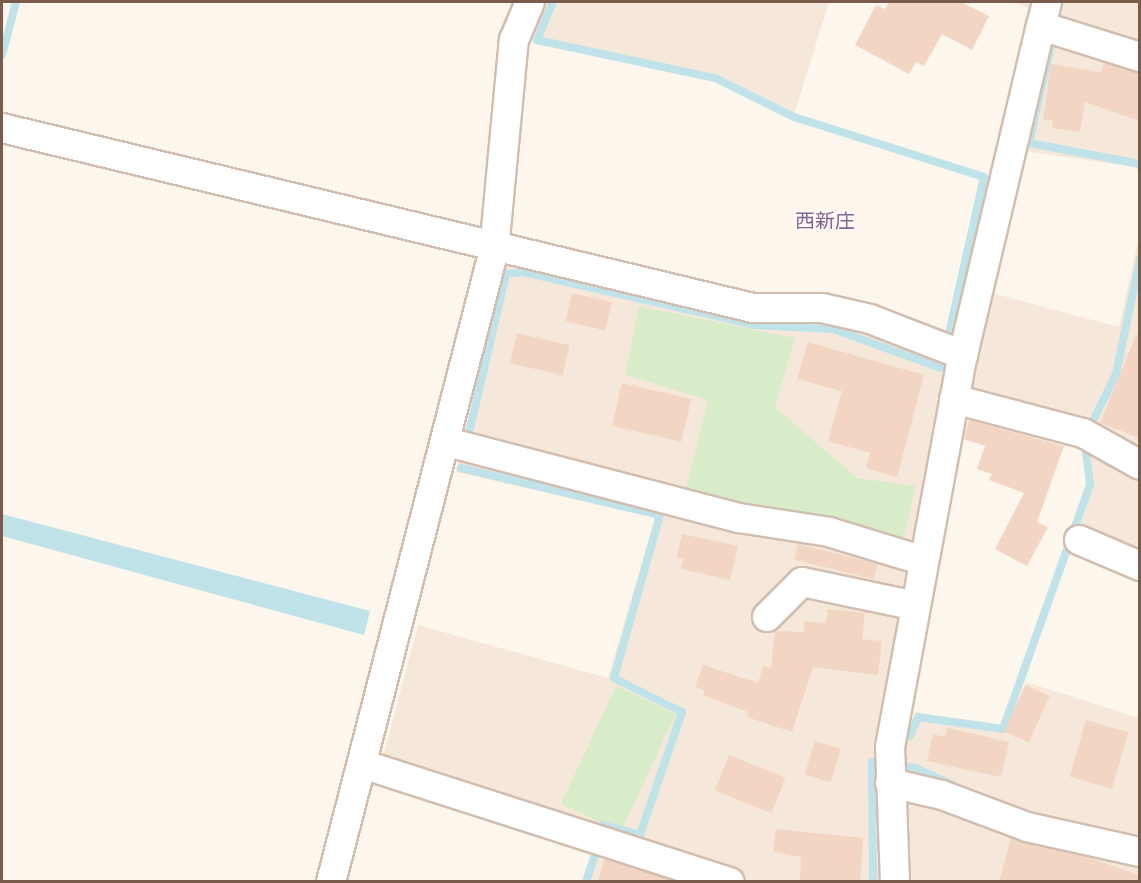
<!DOCTYPE html>
<meta charset="utf-8">
<style>
body{margin:0}
#map{position:relative;width:1141px;height:883px;overflow:hidden;background:#fdf6ec;font-family:"Fira Sans Condensed","Noto Sans JP",sans-serif}
div>[style]{position:absolute}
.residential>*{inset:0;background:#f5e8da}
.green>*{inset:0;background:#d8ecc9;transform-origin:0 0}
.water>*{inset:0;background:#bfe3e8}
.stream>*{height:8px;margin:-4px;padding:0 4px;transform-origin:4px;border-radius:4px;background:#bfe3e8}
.building>*{inset:0;background:#f3d5c3;transform-origin:0 0}
.roads{filter:drop-shadow(2px 0 #d1beb0) drop-shadow(-2px 0 #d1beb0) drop-shadow(0 2px #d1beb0) drop-shadow(0 -2px #d1beb0)}
.minor>*{height:28px;margin:-14px;padding:0 14px;transform-origin:14px;border-radius:14px;background:#fff}
span{translate:-50% -50%;white-space:nowrap;text-align:center;line-height:1.15;-webkit-text-stroke:5px #fffaf3;paint-order:stroke}
.neighbourhood-label{font-size:20px;color:#846695}
.frame{position:absolute;inset:0;border:3px solid #7a5c4d;pointer-events:none}
</style>
<div id="map">
<div class="residential">
<i style="clip-path:polygon(543px 2px,829px 2px,794px 115px,715px 75px,535px 37px)"></i>
<i style="clip-path:polygon(1012px 2px,1139px 2px,1139px 172px,1135px 167px,1024px 151px,1029px 8px)"></i>
<i style="clip-path:polygon(1139px 237px,1139px 577px,1074px 546px,1087px 486px,1080px 429px,963px 396px,903px 718px,1004px 732px,1026px 682px,1139px 718px,1139px 881px,589px 881px,599px 853px,382px 761px,418px 625px,608px 678px,655px 518px,456px 472px,511px 242px,951px 341px,988px 292px,1119px 327px)"></i>
</div>
<div class="green">
<i style="clip-path:polygon(639px 306px,795px 338px,775px 407px,857px 478px,916px 486px,902px 545px,685px 492px,708px 400px,625px 375px)"></i>
<i style="left:616px;top:686px;width:66px;height:130px;rotate:25deg"></i>
</div>
<div class="water">
<i style="clip-path:polygon(2px 514px,370px 611px,364px 635px,2px 536px)"></i>
</div>
<div class="stream">
<i style="left:553px;top:2px;width:41px;rotate:112.8deg"></i>
<i style="left:537px;top:40px;width:182px;rotate:12.1deg"></i>
<i style="left:715px;top:78px;width:88px;rotate:26.3deg"></i>
<i style="left:794px;top:117px;width:199px;rotate:17.5deg"></i>
<i style="left:984px;top:177px;width:165px;rotate:102.6deg"></i>
<i style="left:1052px;top:41px;width:105px;rotate:102.7deg"></i>
<i style="left:1029px;top:143px;width:113px;rotate:10.7deg"></i>
<i style="left:2px;top:55px;width:55px;rotate:-75.2deg"></i>
<i style="left:1092px;top:423px;width:55px;rotate:-63.9deg"></i>
<i style="left:1116px;top:374px;width:117px;rotate:-78.2deg"></i>
<i style="left:469px;top:433px;width:163px;rotate:-76.9deg"></i>
<i style="left:506px;top:274px;width:17px;rotate:-7deg"></i>
<i style="left:523px;top:272px;width:237px;rotate:12.9deg"></i>
<i style="left:754px;top:325px;width:79px;rotate:2.9deg"></i>
<i style="left:833px;top:329px;width:115px;rotate:19.9deg"></i>
<i style="left:461px;top:468px;width:204px;rotate:13.3deg"></i>
<i style="left:660px;top:515px;width:169px;rotate:105.8deg"></i>
<i style="left:614px;top:678px;width:76px;rotate:26.6deg"></i>
<i style="left:682px;top:712px;width:130px;rotate:108.9deg"></i>
<i style="left:640px;top:835px;width:38px;rotate:-165deg"></i>
<i style="left:910px;top:736px;width:21px;rotate:-67deg"></i>
<i style="left:918px;top:717px;width:86px;rotate:8deg"></i>
<i style="left:1003px;top:729px;width:260px;rotate:-70.4deg"></i>
<i style="left:1090px;top:484px;width:35px;rotate:-97deg"></i>
<i style="left:586px;top:882px;width:32px;rotate:-72deg"></i>
<i style="left:873px;top:882px;width:120px;rotate:-90.5deg"></i>
<i style="left:872px;top:762px;width:43px;rotate:7.9deg"></i>
<i style="left:915px;top:768px;width:42px;rotate:24.1deg"></i>
</div>
<div class="building">
<i style="clip-path:polygon(889px 2px,961px 2px,989px 16px,972px 50px,942px 34px,924px 66px,916px 62px,909px 74px,855px 45px,876px 5px,885px 9px)"></i>
<i style="clip-path:polygon(1104px 63px,1140px 73px,1140px 121px,1085px 102px,1080px 132px,1052px 128px,1053px 121px,1043px 119px,1051px 64px,1101px 72px)"></i>
<i style="left:572px;top:293px;width:41px;height:29px;rotate:13deg"></i>
<i style="left:517px;top:333px;width:54px;height:31px;rotate:13deg"></i>
<i style="clip-path:polygon(1136px 335px,1140px 335px,1140px 438px,1100px 423px)"></i>
<i style="clip-path:polygon(808px 342px,924px 375px,897px 477px,866px 468px,870px 453px,828px 441px,842px 391px,797px 379px)"></i>
<i style="left:622px;top:383px;width:71px;height:44px;rotate:13deg"></i>
<i style="clip-path:polygon(969px 420px,1064px 446px,1037px 522px,1048px 527px,1027px 566px,995px 549px,1024px 493px,989px 480px,992px 474px,977px 469px,985px 446px,964px 439px)"></i>
<i style="clip-path:polygon(682px 534px,738px 546px,730px 580px,681px 569px,683px 559px,677px 557px)"></i>
<i style="left:798px;top:544px;width:82px;height:16px;rotate:14deg"></i>
<i style="clip-path:polygon(828px 609px,865px 613px,862px 639px,882px 641px,878px 675px,813px 667px,792px 732px,747px 717px,748px 712px,703px 695px,704px 690px,695px 687px,703px 665px,758px 683px,763px 666px,771px 668px,775px 631px,804px 632px,804px 621px,826px 623px)"></i>
<i style="left:1025px;top:685px;width:27px;height:51px;rotate:24deg"></i>
<i style="left:1086px;top:720px;width:44px;height:59px;rotate:16deg"></i>
<i style="clip-path:polygon(947px 728px,1009px 742px,1001px 777px,927px 761px,933px 734px,945px 737px)"></i>
<i style="left:815px;top:741px;width:27px;height:35px;rotate:17deg"></i>
<i style="left:729px;top:755px;width:61px;height:38px;rotate:22deg"></i>
<i style="clip-path:polygon(776px 829px,863px 838px,860px 882px,800px 881px,801px 857px,773px 852px)"></i>
<i style="clip-path:polygon(1011px 838px,1093px 859px,1140px 875px,1140px 882px,999px 882px)"></i>
<i style="clip-path:polygon(604px 859px,671px 880px,671px 882px,598px 882px)"></i>
</div>
<div class="roads">
<div class="minor">
<i style="left:1047px;top:2px;width:25px;rotate:104deg"></i>
<i style="left:1041px;top:26px;width:104px;rotate:17.4deg"></i>
<i style="left:2px;top:128px;width:772px;rotate:13.48deg"></i>
<i style="left:753px;top:308px;width:69px"></i>
<i style="left:822px;top:308px;width:49px;rotate:12.9deg"></i>
<i style="left:870px;top:319px;width:100px;rotate:21.2deg"></i>
<i style="left:954px;top:399px;width:133px;rotate:14.8deg"></i>
<i style="left:1083px;top:433px;width:65px;rotate:29.3deg"></i>
<i style="left:447px;top:442px;width:302px;rotate:14.6deg"></i>
<i style="left:739px;top:518px;width:91px;rotate:8.8deg"></i>
<i style="left:829px;top:532px;width:99px;rotate:17deg"></i>
<i style="left:1079px;top:540px;width:66px;rotate:23.1deg"></i>
<i style="left:767px;top:617px;width:49px;rotate:-45deg"></i>
<i style="left:802px;top:582px;width:116px;rotate:11.9deg"></i>
<i style="left:362px;top:764px;width:386px;rotate:17.8deg"></i>
<i style="left:890px;top:783px;width:53px;rotate:13deg"></i>
<i style="left:942px;top:795px;width:91px;rotate:20.6deg"></i>
<i style="left:1027px;top:827px;width:116px;rotate:12.5deg"></i>
<i style="left:331px;top:882px;width:653px;rotate:-75.54deg"></i>
<i style="left:494px;top:250px;width:211px;rotate:-84.6deg"></i>
<i style="left:514px;top:40px;width:41px;rotate:-67.2deg"></i>
<i style="left:895px;top:882px;width:135px;rotate:-92.1deg"></i>
<i style="left:890px;top:747px;width:399px;rotate:-79.5deg"></i>
<i style="left:963px;top:355px;width:338px;rotate:-76.7deg"></i>
</div>
</div>
<div class="neighbourhood-label">
<span style="left:825px;top:221px">西新庄</span>
</div>
<div class="frame"></div>
</div>
